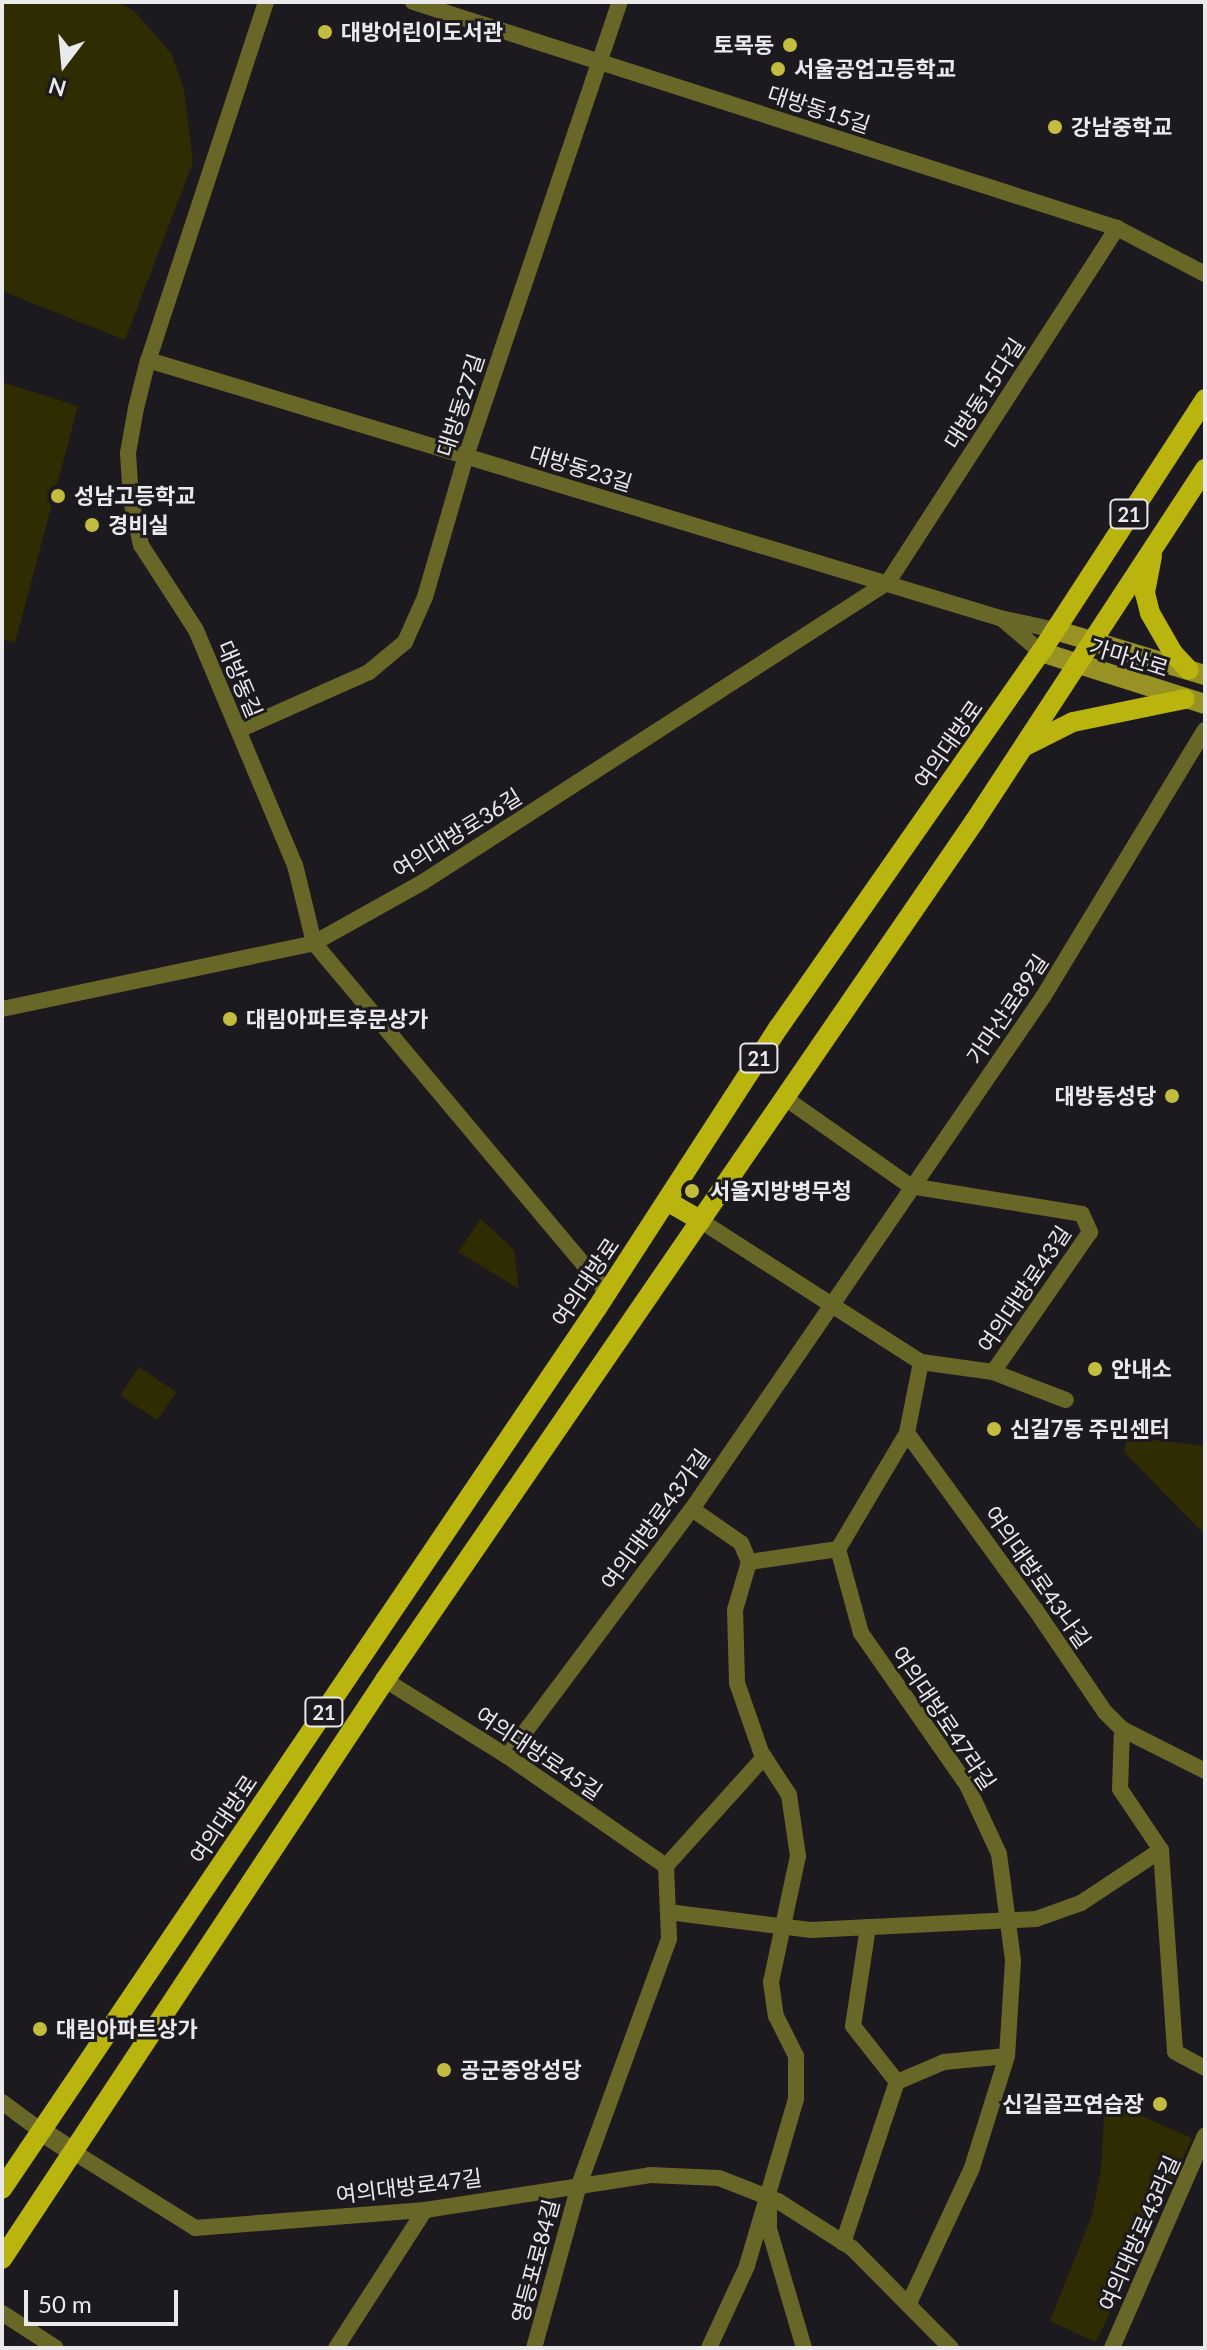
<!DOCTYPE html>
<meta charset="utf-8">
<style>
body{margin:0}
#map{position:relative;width:1207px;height:2350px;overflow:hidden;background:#1c1a1f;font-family:Lato,"Noto Sans KR",sans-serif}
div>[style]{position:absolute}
.green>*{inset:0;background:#2e2c00;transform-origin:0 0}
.minor>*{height:16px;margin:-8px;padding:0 8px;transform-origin:8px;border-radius:8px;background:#696728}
.tertiary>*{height:20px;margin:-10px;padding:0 10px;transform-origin:10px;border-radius:10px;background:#696728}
.secondary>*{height:20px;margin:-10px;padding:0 10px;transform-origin:10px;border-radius:10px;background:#979223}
.primary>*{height:20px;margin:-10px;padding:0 10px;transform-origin:10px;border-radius:10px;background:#bab40f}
.dots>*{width:22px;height:22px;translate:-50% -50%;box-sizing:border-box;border:4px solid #1c1a1f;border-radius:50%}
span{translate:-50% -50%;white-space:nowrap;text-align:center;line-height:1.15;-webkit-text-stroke:6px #1c1a1f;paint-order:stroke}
.shield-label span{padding:2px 6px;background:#1c1a1f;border:2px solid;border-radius:6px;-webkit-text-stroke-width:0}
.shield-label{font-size:20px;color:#eae9ec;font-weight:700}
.poi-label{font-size:22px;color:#eae9ec;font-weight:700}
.left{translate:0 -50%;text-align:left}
.right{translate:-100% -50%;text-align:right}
.street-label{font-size:22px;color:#eae9ec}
.frame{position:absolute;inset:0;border:4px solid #eae9ec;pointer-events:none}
.north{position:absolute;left:24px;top:24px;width:80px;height:80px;-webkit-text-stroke:6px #1c1a1f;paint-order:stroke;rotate:196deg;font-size:22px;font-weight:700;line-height:32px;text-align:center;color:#eae9ec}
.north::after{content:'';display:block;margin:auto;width:28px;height:36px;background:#eae9ec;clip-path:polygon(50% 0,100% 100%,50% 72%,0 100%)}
.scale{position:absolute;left:24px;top:2290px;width:154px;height:36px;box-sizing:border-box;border:4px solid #eae9ec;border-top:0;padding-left:10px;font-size:24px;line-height:28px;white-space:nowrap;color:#eae9ec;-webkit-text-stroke:6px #1c1a1f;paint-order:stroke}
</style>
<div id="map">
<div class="green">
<i style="clip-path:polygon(2px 2px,118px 2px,134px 11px,171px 53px,184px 90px,193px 162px,125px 340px,2px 291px)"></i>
<i style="clip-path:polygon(2px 382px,78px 406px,15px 643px,2px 639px)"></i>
<i style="clip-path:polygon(481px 1219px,514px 1250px,519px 1289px,458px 1252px)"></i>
<i style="left:139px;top:1367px;width:45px;height:34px;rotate:34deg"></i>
<i style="clip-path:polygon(1136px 1438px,1205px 1446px,1205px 1535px,1124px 1452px,1126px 1441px)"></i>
<i style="clip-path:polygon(1105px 2100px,1192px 2138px,1096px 2342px,1050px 2321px,1092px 2215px,1101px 2170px)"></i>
</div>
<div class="minor">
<i style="left:266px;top:2px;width:377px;rotate:108.2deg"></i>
<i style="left:148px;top:360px;width:49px;rotate:104deg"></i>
<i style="left:136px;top:408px;width:46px;rotate:100.1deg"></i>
<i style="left:128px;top:453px;width:47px;rotate:86.3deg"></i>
<i style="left:131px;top:500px;width:46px;rotate:77.5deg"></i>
<i style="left:141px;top:545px;width:101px;rotate:57.1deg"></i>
<i style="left:196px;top:630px;width:255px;rotate:67.2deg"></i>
<i style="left:295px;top:865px;width:80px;rotate:76.3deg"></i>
<i style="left:314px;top:943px;width:456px;rotate:50deg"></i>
<i style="left:413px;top:2px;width:739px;rotate:17.8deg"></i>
<i style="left:1117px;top:228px;width:99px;rotate:27.6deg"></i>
<i style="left:148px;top:360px;width:890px;rotate:16.85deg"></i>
<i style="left:1000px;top:618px;width:56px;rotate:12.3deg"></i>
<i style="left:1002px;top:619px;width:51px;rotate:40.2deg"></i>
<i style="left:239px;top:730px;width:142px;rotate:-24deg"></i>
<i style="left:369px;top:672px;width:47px;rotate:-39.8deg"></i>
<i style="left:405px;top:642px;width:49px;rotate:-66deg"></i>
<i style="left:425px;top:597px;width:147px;rotate:-73.8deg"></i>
<i style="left:466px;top:456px;width:479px;rotate:-71.3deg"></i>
<i style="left:2px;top:1009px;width:319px;rotate:-11.9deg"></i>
<i style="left:314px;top:943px;width:125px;rotate:-29.2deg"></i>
<i style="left:423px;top:882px;width:553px;rotate:-32.83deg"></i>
<i style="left:888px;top:582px;width:422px;rotate:-57.1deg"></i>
<i style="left:785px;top:1098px;width:153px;rotate:35.1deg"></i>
<i style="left:910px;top:1186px;width:174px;rotate:9.2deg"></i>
<i style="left:1082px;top:1214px;width:20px;rotate:66deg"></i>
<i style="left:1090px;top:1232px;width:170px;rotate:124.7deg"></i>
<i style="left:701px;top:1221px;width:261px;rotate:32.7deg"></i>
<i style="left:921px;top:1362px;width:73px;rotate:7.9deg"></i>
<i style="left:993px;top:1372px;width:78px;rotate:21deg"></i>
<i style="left:921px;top:1362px;width:72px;rotate:101.2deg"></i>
<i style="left:907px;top:1433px;width:218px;rotate:54deg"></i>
<i style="left:1035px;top:1609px;width:125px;rotate:55.8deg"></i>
<i style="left:1105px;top:1712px;width:24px;rotate:45deg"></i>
<i style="left:1122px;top:1729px;width:93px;rotate:26.8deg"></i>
<i style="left:907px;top:1433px;width:135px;rotate:120.7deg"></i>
<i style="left:838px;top:1549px;width:87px;rotate:74.7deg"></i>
<i style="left:861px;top:1633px;width:185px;rotate:55.1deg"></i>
<i style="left:967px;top:1785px;width:76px;rotate:65.1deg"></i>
<i style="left:999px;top:1854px;width:108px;rotate:82.5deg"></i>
<i style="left:1013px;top:1961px;width:95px;rotate:93.6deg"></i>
<i style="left:1007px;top:2056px;width:117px;rotate:107.4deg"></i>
<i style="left:972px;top:2168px;width:151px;rotate:115deg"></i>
<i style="left:692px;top:1509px;width:60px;rotate:34.8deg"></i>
<i style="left:741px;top:1543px;width:21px;rotate:67deg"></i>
<i style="left:749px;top:1562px;width:50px;rotate:106.3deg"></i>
<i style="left:735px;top:1610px;width:73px;rotate:88.4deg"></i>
<i style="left:737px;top:1683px;width:73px;rotate:70.8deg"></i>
<i style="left:761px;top:1752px;width:51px;rotate:56.9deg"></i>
<i style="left:789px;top:1795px;width:62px;rotate:81.6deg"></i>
<i style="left:798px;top:1856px;width:129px;rotate:102.1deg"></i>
<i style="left:771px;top:1982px;width:34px;rotate:82deg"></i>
<i style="left:776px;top:2016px;width:45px;rotate:63.4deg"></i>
<i style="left:796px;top:2056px;width:43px;rotate:90deg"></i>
<i style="left:796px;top:2099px;width:174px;rotate:106.4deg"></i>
<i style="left:747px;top:2266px;width:90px;rotate:114.9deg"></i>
<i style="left:749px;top:1562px;width:90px;rotate:-8.3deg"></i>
<i style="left:385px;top:1680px;width:144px;rotate:31.9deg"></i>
<i style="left:507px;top:1756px;width:193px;rotate:34.7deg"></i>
<i style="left:666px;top:1866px;width:73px;rotate:87.6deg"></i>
<i style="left:669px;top:1939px;width:262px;rotate:110.1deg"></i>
<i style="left:579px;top:2185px;width:169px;rotate:105.4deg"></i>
<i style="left:1122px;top:1729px;width:60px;rotate:91.9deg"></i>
<i style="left:1120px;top:1789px;width:73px;rotate:56.1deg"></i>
<i style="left:1161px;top:1850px;width:202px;rotate:86deg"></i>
<i style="left:1175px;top:2052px;width:34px;rotate:28deg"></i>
<i style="left:507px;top:1756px;width:309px;rotate:-53.2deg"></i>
<i style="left:692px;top:1509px;width:621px;rotate:-55.57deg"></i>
<i style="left:1043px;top:997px;width:312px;rotate:-58.8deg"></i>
<i style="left:666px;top:1866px;width:147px;rotate:-48deg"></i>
<i style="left:668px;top:1912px;width:143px;rotate:7.2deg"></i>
<i style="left:810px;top:1930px;width:226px;rotate:-2.8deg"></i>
<i style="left:1036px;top:1919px;width:48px;rotate:-19.6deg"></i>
<i style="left:1081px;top:1903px;width:96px;rotate:-33.5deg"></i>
<i style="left:868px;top:1927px;width:100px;rotate:98.6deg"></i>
<i style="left:853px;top:2026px;width:71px;rotate:51.8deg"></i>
<i style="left:897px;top:2082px;width:51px;rotate:-23.1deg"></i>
<i style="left:944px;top:2062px;width:63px;rotate:-5.4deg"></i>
<i style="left:2px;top:2102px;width:49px;rotate:36.6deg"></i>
<i style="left:72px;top:2151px;width:145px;rotate:32deg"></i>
<i style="left:195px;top:2228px;width:231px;rotate:-4.5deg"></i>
<i style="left:425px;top:2210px;width:228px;rotate:-8.8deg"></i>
<i style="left:650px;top:2175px;width:69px;rotate:2.5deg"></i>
<i style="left:719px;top:2178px;width:63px;rotate:21.3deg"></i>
<i style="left:778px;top:2201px;width:88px;rotate:32.4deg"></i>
<i style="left:852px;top:2248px;width:141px;rotate:45.3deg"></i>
<i style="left:769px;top:2211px;width:18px;rotate:90deg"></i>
<i style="left:769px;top:2229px;width:124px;rotate:73.6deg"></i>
<i style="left:843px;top:2243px;width:170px;rotate:-71.5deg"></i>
<i style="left:2px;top:2313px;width:64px;rotate:32.9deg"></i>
<i style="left:336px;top:2348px;width:164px;rotate:-57.2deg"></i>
<i style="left:1112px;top:2348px;width:232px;rotate:-66.4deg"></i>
</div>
<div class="tertiary">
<i style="left:41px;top:2131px;width:37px;rotate:33deg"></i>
</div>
<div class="secondary">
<i style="left:1055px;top:630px;width:157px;rotate:16.7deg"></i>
<i style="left:1041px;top:652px;width:172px;rotate:17.6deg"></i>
</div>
<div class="primary">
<i style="left:1152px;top:556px;width:38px;rotate:101deg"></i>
<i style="left:1145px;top:593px;width:21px;rotate:76deg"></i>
<i style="left:1150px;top:613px;width:46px;rotate:60.1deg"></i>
<i style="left:1173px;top:653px;width:23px;rotate:47deg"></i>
<i style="left:1027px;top:745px;width:51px;rotate:-26.6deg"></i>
<i style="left:1073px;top:722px;width:114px;rotate:-11.6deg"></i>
<i style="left:667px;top:1201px;width:39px;rotate:30deg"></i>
<i style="left:2px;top:2189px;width:1063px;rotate:-55.97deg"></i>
<i style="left:597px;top:1308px;width:335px;rotate:-57.1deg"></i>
<i style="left:779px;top:1027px;width:457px;rotate:-55.1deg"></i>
<i style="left:1041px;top:652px;width:302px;rotate:-57deg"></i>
<i style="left:2px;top:2259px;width:694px;rotate:-56.52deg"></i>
<i style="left:385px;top:1680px;width:1041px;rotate:-55.53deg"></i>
<i style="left:974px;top:822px;width:422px;rotate:-56.8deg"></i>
</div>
<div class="dots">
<i style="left:325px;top:32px;background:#c2bd3f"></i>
<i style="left:790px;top:45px;background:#c2bd3f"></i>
<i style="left:778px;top:69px;background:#c2bd3f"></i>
<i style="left:1055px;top:127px;background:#c2bd3f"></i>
<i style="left:58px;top:496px;background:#c2bd3f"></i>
<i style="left:92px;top:525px;background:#c2bd3f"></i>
<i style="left:230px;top:1019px;background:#c2bd3f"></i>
<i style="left:1172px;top:1096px;background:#c2bd3f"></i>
<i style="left:692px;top:1191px;background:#c2bd3f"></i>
<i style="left:1095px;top:1369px;background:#c2bd3f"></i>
<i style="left:994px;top:1429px;background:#c2bd3f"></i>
<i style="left:40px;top:2029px;background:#c2bd3f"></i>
<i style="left:444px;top:2070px;background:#c2bd3f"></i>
<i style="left:1160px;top:2104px;background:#c2bd3f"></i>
</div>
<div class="shield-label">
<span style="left:1129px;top:514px">21</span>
<span style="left:759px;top:1058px">21</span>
<span style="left:324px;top:1712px">21</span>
</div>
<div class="poi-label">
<span class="left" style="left:341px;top:32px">대방어린이도서관</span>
<span class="right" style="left:774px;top:45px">토목동</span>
<span class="left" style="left:794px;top:69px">서울공업고등학교</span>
<span class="left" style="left:1071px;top:127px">강남중학교</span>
<span class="left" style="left:74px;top:496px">성남고등학교</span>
<span class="left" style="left:108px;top:525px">경비실</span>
<span class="left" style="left:246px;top:1019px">대림아파트후문상가</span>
<span class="right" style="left:1156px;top:1096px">대방동성당</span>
<span class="left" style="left:710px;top:1191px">서울지방병무청</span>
<span class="left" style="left:1111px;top:1369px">안내소</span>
<span class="left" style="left:1010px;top:1429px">신길7동 주민센터</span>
<span class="left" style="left:56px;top:2029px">대림아파트상가</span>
<span class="left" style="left:460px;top:2070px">공군중앙성당</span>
<span class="right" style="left:1144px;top:2104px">신길골프연습장</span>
</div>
<div class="street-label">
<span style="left:819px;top:109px;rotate:18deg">대방동15길</span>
<span style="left:984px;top:393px;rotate:-57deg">대방동15다길</span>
<span style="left:460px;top:405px;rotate:-72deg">대방동27길</span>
<span style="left:581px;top:468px;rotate:17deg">대방동23길</span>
<span style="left:1129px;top:657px;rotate:17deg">가마산로</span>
<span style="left:240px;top:679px;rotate:67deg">대방동길</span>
<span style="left:948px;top:744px;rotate:-55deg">여의대방로</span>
<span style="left:457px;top:833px;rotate:-32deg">여의대방로36길</span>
<span style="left:1007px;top:1009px;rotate:-56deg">가마산로89길</span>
<span style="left:585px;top:1282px;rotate:-56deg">여의대방로</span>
<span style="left:1024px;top:1289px;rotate:-56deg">여의대방로43길</span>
<span style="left:655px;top:1519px;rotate:-54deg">여의대방로43가길</span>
<span style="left:1038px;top:1577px;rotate:55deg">여의대방로43나길</span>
<span style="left:944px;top:1718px;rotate:56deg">여의대방로47라길</span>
<span style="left:539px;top:1753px;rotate:34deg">여의대방로45길</span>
<span style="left:223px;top:1819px;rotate:-56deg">여의대방로</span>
<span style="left:409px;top:2186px;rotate:-7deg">여의대방로47길</span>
<span style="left:1139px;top:2233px;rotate:-66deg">여의대방로43라길</span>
<span style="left:535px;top:2261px;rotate:-75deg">영등포로84길</span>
</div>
<div class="frame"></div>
<div class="north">N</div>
<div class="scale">50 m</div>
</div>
